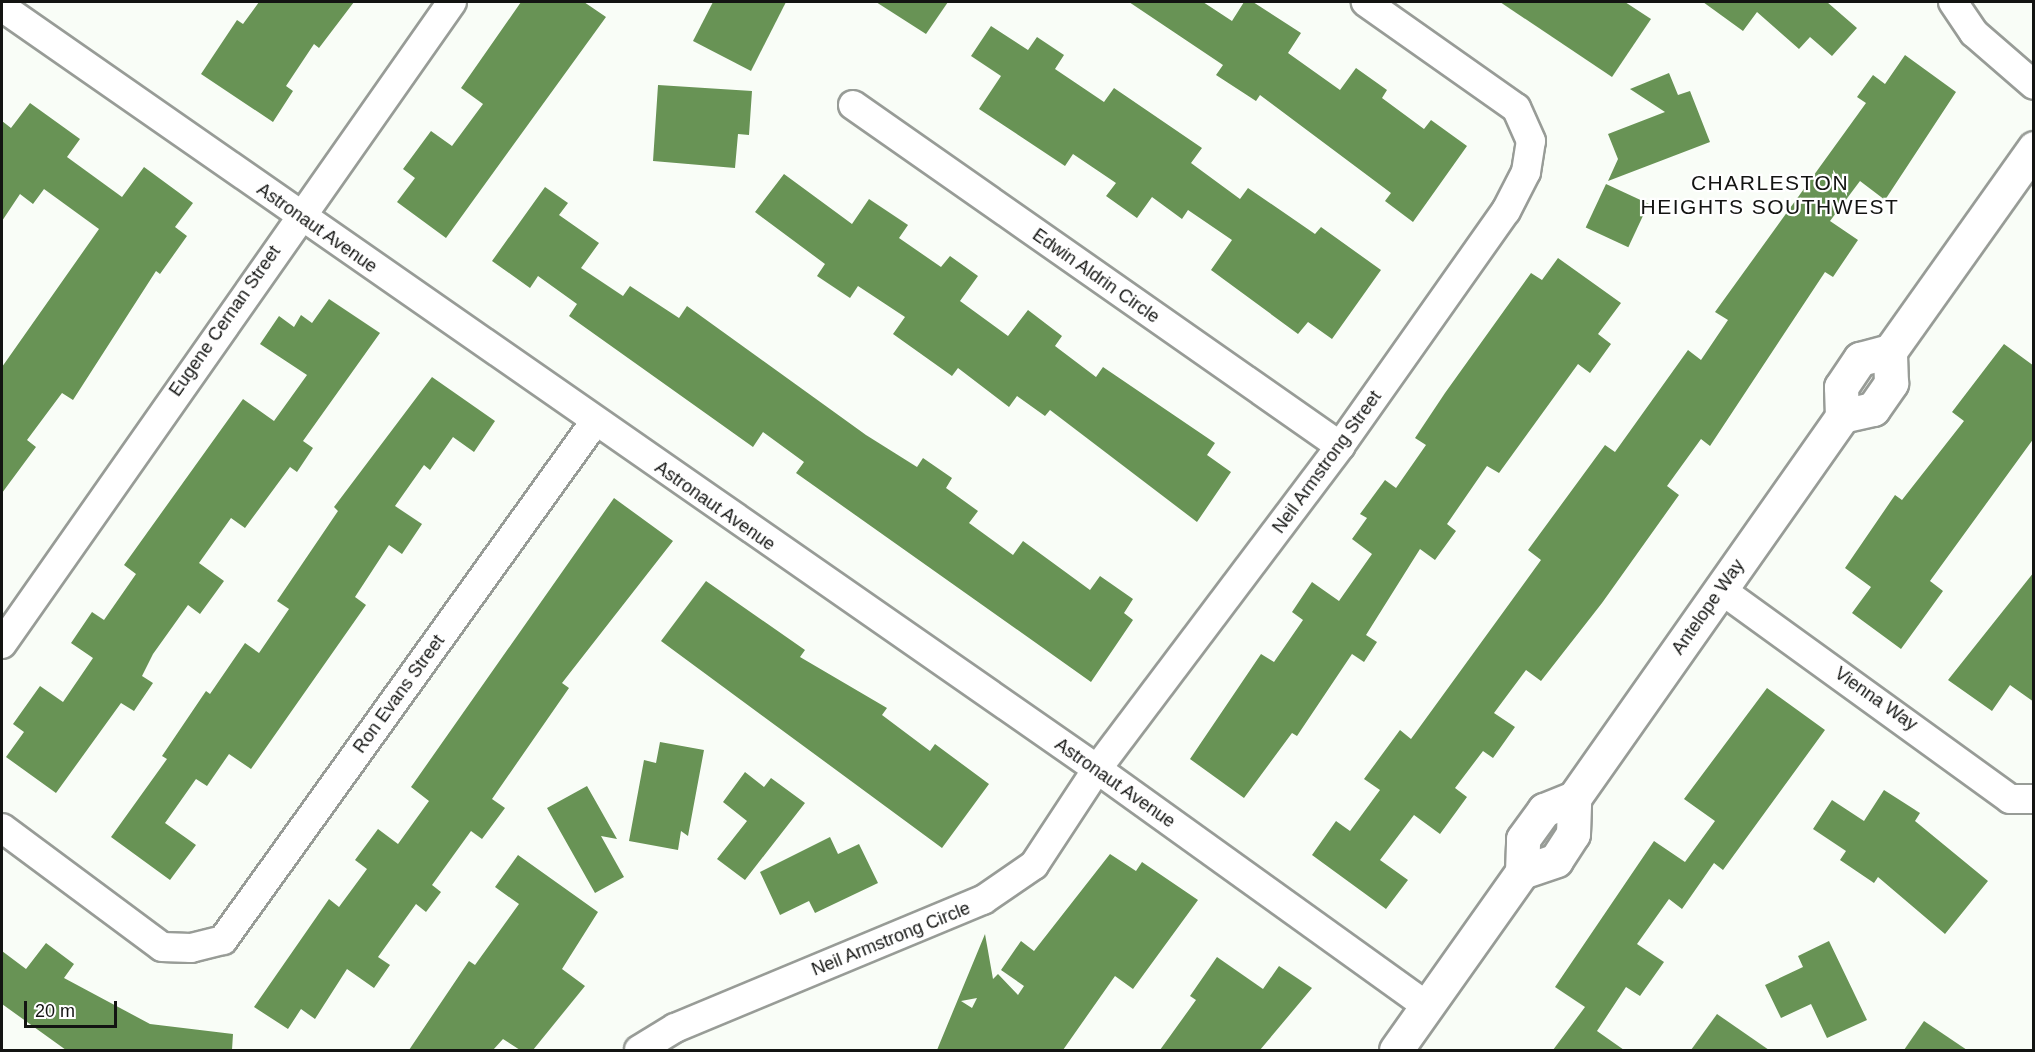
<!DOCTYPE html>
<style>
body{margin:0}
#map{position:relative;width:2035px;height:1052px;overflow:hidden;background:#f9fdf7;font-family:Arial,sans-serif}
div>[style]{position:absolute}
.building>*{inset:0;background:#689355;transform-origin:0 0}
.roads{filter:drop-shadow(2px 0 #989c97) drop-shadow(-2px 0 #989c97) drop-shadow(0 2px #989c97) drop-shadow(0 -2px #989c97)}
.minor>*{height:28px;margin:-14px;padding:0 14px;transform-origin:14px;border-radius:14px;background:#fff}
.tertiary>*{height:33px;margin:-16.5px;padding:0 16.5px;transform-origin:16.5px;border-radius:16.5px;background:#fff}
span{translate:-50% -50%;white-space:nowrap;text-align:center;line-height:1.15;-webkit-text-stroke:4.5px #fff;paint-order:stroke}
.street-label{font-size:18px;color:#131412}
.quarter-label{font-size:21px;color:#131412;letter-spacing:1.5px}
.frame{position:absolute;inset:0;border:3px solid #131412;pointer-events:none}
.scale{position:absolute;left:24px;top:1001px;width:93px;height:27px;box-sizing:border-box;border:3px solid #131412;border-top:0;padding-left:8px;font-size:18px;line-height:21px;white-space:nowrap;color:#131412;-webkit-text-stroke:4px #fff;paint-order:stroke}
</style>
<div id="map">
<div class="building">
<i style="clip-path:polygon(259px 2px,354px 2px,319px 48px,314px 44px,286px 86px,293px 91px,273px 122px,201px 74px,237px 20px,243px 24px)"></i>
<i style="clip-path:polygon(521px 2px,584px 2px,606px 17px,446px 238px,397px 202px,415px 178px,403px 169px,431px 131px,452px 146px,483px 104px,461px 88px)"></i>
<i style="clip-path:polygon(713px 2px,786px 2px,751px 71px,693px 41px)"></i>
<i style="clip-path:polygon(876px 2px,948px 2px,926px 34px)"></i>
<i style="clip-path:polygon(1129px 2px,1203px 2px,1232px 21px,1244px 2px,1253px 2px,1301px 33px,1288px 53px,1340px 90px,1356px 68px,1387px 90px,1382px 98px,1424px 129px,1431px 120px,1467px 146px,1413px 222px,1385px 201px,1391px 193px,1260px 95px,1256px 101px,1216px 75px,1223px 65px)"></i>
<i style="clip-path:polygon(1500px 2px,1625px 2px,1651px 19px,1612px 77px)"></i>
<i style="clip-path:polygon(1703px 2px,1827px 2px,1857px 28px,1832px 56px,1810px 37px,1799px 49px,1757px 12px,1743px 31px)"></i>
<i style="clip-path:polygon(991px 26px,1028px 50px,1037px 37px,1064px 55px,1055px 69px,1104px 102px,1114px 88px,1202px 148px,1191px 163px,1240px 199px,1248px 188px,1315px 234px,1321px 227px,1381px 270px,1332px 339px,1308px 322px,1298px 334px,1211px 270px,1232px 240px,1188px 210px,1182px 219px,1152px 197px,1137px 218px,1106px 196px,1116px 183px,1073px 154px,1065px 166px,979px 109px,1001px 76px,971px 56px)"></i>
<i style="clip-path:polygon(1905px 55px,1956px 92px,1885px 200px,1860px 181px,1830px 221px,1858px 240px,1833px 277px,1825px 272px,1710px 446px,1701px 439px,1667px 486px,1679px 495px,1602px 603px,1541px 681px,1526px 670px,1494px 713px,1515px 727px,1493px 758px,1483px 751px,1455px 788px,1467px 797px,1440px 834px,1414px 815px,1380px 860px,1408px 880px,1386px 909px,1312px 855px,1336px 821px,1350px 831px,1380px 790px,1364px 779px,1400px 730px,1411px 739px,1541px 560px,1528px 550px,1605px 445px,1615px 452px,1688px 350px,1701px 360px,1728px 320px,1715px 312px,1866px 103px,1857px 97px,1873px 75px,1885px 84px)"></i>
<i style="clip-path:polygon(1669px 73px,1678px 95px,1690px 91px,1710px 142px,1608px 181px,1618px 159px,1608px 134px,1665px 112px,1630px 89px)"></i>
<i style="clip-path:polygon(658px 85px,752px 91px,749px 135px,738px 134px,735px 168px,653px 161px)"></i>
<i style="clip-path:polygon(30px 103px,80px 139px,67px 157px,122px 197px,144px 167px,193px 203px,175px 227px,187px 236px,160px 274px,156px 271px,73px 400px,62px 393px,27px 440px,36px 447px,2px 493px,2px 367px,99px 229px,44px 189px,33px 204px,20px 194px,2px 221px,2px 121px,11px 128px)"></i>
<i style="clip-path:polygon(784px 174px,852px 224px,869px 199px,908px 225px,899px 238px,941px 267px,950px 256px,978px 276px,960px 301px,1008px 336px,1028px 310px,1062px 336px,1055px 346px,1096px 377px,1103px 367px,1215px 443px,1207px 455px,1231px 472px,1197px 522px,1050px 410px,1045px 416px,1017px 396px,1009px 407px,958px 368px,952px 376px,893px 334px,905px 317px,858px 286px,850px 298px,817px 276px,825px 264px,755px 212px)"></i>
<i style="left:1606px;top:184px;width:47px;height:48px;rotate:25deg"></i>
<i style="clip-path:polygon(545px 187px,568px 203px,559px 215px,599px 243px,581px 268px,623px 296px,630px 286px,679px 318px,687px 306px,866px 435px,917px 467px,923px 458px,952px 478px,946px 488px,978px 511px,969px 523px,1013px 555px,1023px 541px,1090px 590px,1100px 576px,1133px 599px,1124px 613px,1133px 620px,1091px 682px,796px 473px,804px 462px,763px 432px,753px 447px,569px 316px,577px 304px,538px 276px,530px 288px,492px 261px)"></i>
<i style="clip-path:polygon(1558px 258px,1621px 303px,1598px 334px,1611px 344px,1590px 373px,1578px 364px,1499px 473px,1487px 466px,1447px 524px,1456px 531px,1435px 560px,1420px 549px,1366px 635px,1377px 642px,1364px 662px,1352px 654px,1297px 736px,1292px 733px,1244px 798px,1190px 759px,1261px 654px,1274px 662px,1303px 620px,1292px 612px,1312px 582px,1339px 601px,1372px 554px,1352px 539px,1367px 518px,1360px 514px,1385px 480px,1396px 488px,1426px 445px,1415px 438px,1445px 393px,1531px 273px,1542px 280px)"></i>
<i style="clip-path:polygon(329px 299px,380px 333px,303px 441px,313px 448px,297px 472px,290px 467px,245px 528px,231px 518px,199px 563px,224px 581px,200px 614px,188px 605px,153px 654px,142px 676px,153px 683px,134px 711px,121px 703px,56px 793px,6px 757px,24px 732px,13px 724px,40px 686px,63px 702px,93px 658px,71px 643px,92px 612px,104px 620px,136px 574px,124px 565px,243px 399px,274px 421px,307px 375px,260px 344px,279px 316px,294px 327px,301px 315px,312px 323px)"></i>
<i style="clip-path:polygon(2004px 344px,2034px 366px,2034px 438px,1930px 581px,1943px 591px,1901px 649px,1852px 613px,1871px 587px,1845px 568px,1895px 495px,1902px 500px,1964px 421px,1952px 412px)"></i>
<i style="clip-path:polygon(432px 377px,495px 421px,474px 452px,453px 437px,430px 470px,424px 465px,395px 506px,422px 524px,402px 554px,389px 545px,355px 597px,366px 605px,251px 769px,229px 754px,207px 786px,196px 779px,165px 823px,196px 845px,170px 880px,111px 837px,167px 759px,162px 756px,206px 691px,210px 694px,245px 643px,259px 653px,289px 609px,277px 601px,338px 511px,334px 507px)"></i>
<i style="clip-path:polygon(614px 498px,673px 541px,562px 683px,569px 688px,492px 799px,505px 808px,482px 839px,471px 831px,432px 885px,441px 892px,426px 912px,416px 904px,378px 957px,390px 965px,374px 988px,347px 969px,315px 1019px,301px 1009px,288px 1029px,254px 1007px,329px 899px,339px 907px,367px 869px,355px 860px,378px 829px,398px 844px,429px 801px,411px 787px)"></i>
<i style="clip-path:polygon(2034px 572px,2034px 702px,2010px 685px,1992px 711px,1948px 680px)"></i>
<i style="clip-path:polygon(706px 581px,805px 650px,800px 657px,887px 708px,882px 715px,930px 751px,935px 744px,989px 784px,942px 848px,661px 641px)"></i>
<i style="clip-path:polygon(1767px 688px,1825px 730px,1723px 870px,1714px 863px,1682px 909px,1669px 899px,1637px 944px,1664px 962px,1640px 996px,1626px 987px,1597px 1031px,1624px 1050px,1553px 1050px,1585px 1007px,1555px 987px,1654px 841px,1685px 862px,1715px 821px,1684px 799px)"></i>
<i style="clip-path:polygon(660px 742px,704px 750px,688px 836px,681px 831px,678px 850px,629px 841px,644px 760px,656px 763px)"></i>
<i style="clip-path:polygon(745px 772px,764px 787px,771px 778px,805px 803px,745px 880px,717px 859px,747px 821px,723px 802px)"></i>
<i style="clip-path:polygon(587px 786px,617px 839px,601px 836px,624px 877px,595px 893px,547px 808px)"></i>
<i style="clip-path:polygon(1884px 790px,1920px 813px,1915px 821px,1988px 881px,1945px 934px,1878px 877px,1874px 883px,1840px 860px,1846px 851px,1813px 829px,1832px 800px,1864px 821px)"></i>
<i style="clip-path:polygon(830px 837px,838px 854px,859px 844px,878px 883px,815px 913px,809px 901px,780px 915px,760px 872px)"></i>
<i style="clip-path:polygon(evenodd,1110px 854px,1136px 871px,1142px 862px,1198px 900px,1133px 989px,1115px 976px,1063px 1050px,937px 1050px,985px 934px,993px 979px,998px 974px,1018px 995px,1024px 986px,1001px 970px,1021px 941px,1034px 951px,1110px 854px,977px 998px,972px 1008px,961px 1001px,977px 998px)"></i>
<i style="clip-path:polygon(518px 855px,598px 912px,562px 969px,585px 986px,533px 1050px,520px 1050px,503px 1039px,493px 1050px,409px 1050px,469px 961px,475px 965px,519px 904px,495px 887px)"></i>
<i style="clip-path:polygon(1829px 941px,1867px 1020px,1827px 1038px,1811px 1004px,1781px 1018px,1765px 985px,1803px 967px,1798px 956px)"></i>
<i style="clip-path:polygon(46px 943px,74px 964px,64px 978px,150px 1024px,233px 1034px,232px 1050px,66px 1050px,2px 1004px,2px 951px,26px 969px)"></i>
<i style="clip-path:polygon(1217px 957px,1263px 989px,1279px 966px,1312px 988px,1260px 1050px,1160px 1050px,1196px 1000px,1190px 996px)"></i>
<i style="clip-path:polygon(1717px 1014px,1769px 1050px,1691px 1050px)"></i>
<i style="clip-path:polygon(1924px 1021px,1967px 1050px,1904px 1050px)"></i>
</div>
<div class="roads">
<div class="minor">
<i style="left:1953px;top:2px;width:37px;rotate:56deg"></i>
<i style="left:1974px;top:33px;width:79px;rotate:40.9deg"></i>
<i style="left:2px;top:7px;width:1334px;rotate:34.83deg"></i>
<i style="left:1097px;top:769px;width:406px;rotate:35.7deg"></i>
<i style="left:853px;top:105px;width:595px;rotate:35deg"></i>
<i style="left:1720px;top:589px;width:358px;rotate:35.9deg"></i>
<i style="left:2010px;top:799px;width:24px"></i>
<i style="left:2px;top:644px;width:784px;rotate:-54.97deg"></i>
<i style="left:2px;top:828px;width:199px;rotate:36.6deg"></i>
<i style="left:162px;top:947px;width:29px;rotate:2deg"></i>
<i style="left:191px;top:948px;width:33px;rotate:-14deg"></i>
<i style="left:223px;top:940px;width:636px;rotate:-54.34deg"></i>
<i style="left:639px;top:1050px;width:42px;rotate:-31.4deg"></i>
<i style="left:675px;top:1028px;width:334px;rotate:-22.6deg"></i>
<i style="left:983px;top:900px;width:62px;rotate:-34.5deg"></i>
<i style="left:1034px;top:865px;width:115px;rotate:-56.7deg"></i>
<i style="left:1097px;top:769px;width:404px;rotate:-53deg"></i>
<i style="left:1340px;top:446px;width:288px;rotate:-54.8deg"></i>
<i style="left:1506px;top:211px;width:44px;rotate:-62.9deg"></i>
<i style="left:1526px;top:172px;width:31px;rotate:-81deg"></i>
<i style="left:1531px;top:141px;width:36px;rotate:-114deg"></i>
<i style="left:1516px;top:108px;width:184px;rotate:-144.8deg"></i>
</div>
<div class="tertiary">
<i style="left:1842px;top:416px;width:32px;rotate:-13deg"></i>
<i style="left:1873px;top:409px;width:32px;rotate:-55deg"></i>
<i style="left:1891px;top:383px;width:32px;rotate:-92deg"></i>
<i style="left:1890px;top:351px;width:249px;rotate:-54.6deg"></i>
<i style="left:1522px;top:872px;width:36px;rotate:-19deg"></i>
<i style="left:1556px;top:860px;width:31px;rotate:-57deg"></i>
<i style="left:1573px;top:834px;width:36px;rotate:-88deg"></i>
<i style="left:1396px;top:1050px;width:218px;rotate:-54.7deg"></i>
<i style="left:1522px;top:872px;width:33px;rotate:-88deg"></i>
<i style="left:1523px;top:839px;width:36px;rotate:-54deg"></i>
<i style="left:1544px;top:810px;width:32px;rotate:-22deg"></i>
<i style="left:1574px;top:798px;width:467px;rotate:-54.9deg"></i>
<i style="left:1842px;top:416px;width:29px;rotate:-92deg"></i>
<i style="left:1841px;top:387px;width:34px;rotate:-56deg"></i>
<i style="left:1860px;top:359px;width:31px;rotate:-15deg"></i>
</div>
</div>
<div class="street-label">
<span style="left:317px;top:228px;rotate:35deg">Astronaut Avenue</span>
<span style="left:1096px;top:276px;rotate:35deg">Edwin Aldrin Circle</span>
<span style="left:225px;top:321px;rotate:-55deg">Eugene Cernan Street</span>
<span style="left:1327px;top:462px;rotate:-54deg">Neil Armstrong Street</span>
<span style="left:715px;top:506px;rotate:35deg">Astronaut Avenue</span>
<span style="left:1708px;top:607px;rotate:-55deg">Antelope Way</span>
<span style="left:399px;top:694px;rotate:-54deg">Ron Evans Street</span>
<span style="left:1876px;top:699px;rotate:35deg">Vienna Way</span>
<span style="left:1115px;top:783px;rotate:35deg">Astronaut Avenue</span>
<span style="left:891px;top:939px;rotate:-22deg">Neil Armstrong Circle</span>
</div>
<div class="quarter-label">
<span style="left:1770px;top:195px">CHARLESTON<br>HEIGHTS SOUTHWEST</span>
</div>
<div class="frame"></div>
<div class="scale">20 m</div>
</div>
